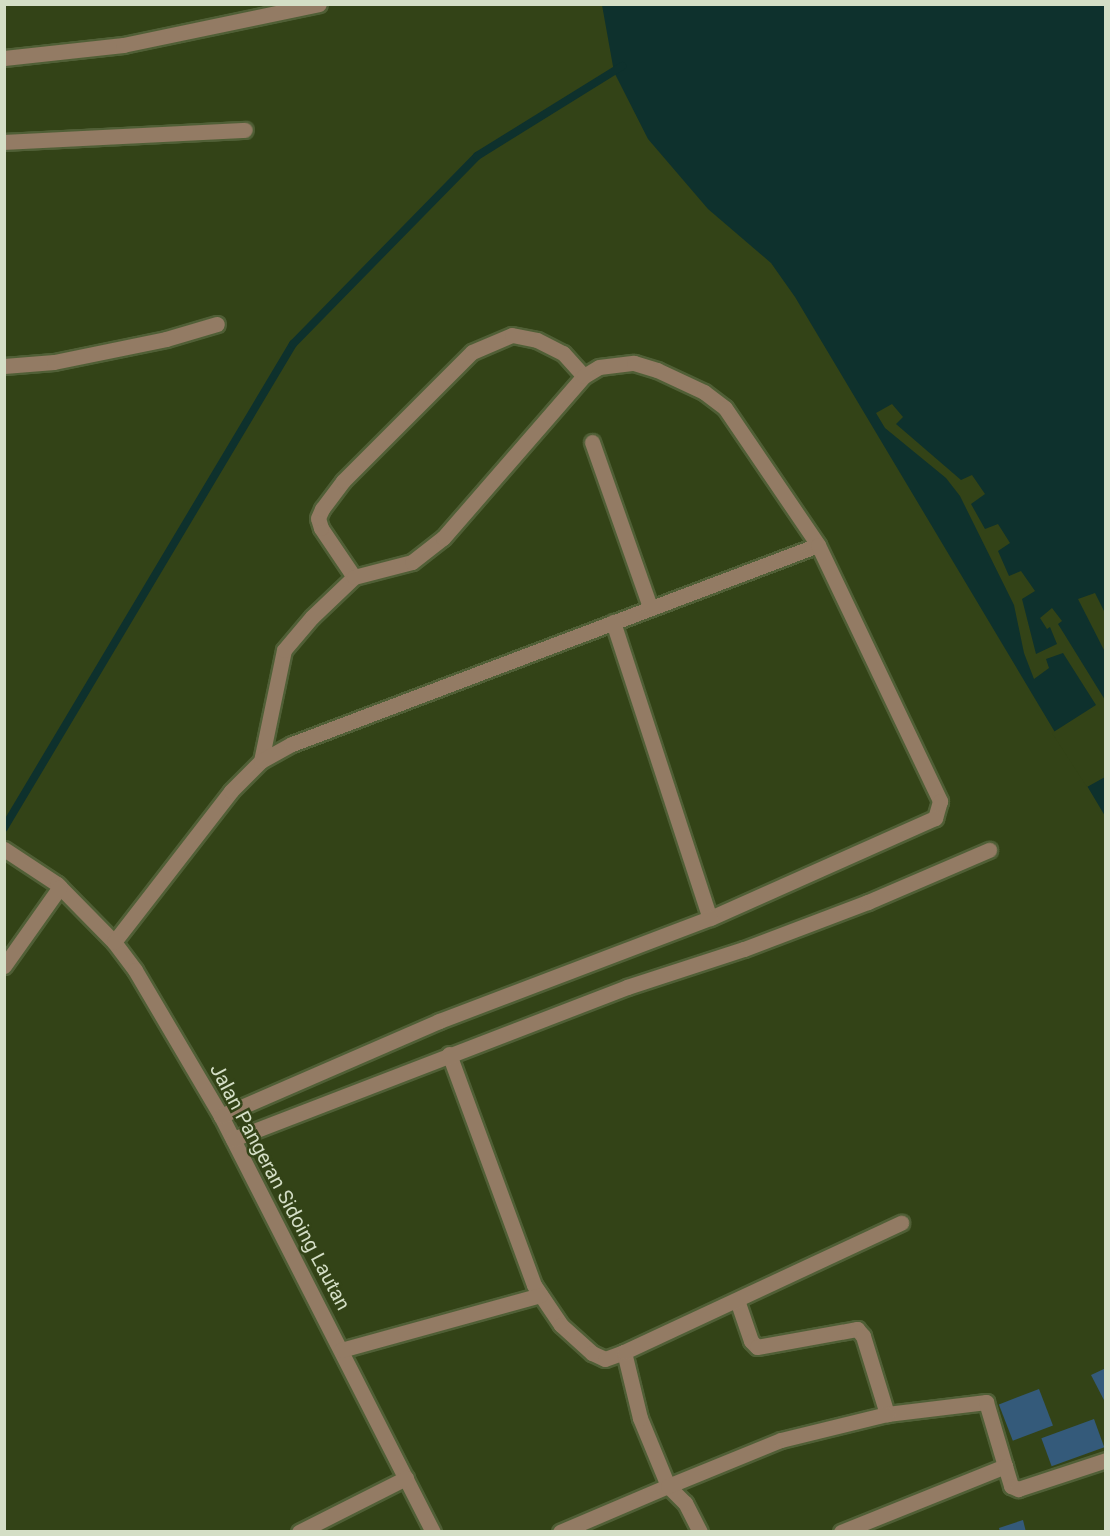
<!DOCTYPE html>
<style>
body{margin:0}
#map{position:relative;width:1110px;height:1536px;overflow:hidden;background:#334317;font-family:Roboto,sans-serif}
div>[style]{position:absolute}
.water>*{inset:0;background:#0e312d}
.pier>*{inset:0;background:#334317}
.stream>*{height:8px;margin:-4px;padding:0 4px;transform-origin:4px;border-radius:4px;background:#0e312d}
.building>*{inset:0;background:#345a7a;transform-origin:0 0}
.roads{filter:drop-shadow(2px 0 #505f36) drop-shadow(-2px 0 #505f36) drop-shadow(0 2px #505f36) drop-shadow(0 -2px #505f36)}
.minor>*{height:15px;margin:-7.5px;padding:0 7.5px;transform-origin:7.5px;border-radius:7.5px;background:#937b64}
span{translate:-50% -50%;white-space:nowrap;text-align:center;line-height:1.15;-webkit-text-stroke:5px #334317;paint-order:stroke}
.street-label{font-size:20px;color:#d4dec6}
.frame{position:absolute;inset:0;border:6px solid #d4dec6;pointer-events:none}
</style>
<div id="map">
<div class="water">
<i style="clip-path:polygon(602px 5px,1105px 5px,1105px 816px,795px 297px,771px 263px,708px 209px,648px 139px,614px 72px)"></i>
</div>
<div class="pier">
<i style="clip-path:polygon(892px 404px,903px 417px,896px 424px,961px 480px,972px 475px,985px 494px,971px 504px,985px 529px,998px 524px,1010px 543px,998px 551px,1009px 576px,1021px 571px,1035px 591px,1022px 599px,1036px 654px,1057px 644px,1050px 627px,1047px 629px,1040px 618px,1052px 608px,1062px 621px,1058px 624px,1105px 700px,1105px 777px,1087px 787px,1052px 733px,1096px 705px,1063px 653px,1046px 659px,1049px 668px,1034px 679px,1024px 653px,1014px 605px,960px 496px,946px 478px,885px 428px,876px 413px)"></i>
<i style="clip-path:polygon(1095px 593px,1105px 613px,1105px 652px,1078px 599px)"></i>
</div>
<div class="stream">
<i style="left:4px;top:828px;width:564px;rotate:-59.16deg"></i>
<i style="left:293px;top:344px;width:263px;rotate:-45.6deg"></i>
<i style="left:477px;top:156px;width:171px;rotate:-31.8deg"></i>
</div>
<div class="building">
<i style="clip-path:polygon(1106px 1368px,1106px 1404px,1091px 1375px)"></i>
<i style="left:1039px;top:1389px;width:39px;height:43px;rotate:69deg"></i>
<i style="left:1094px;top:1419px;width:30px;height:56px;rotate:70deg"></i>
<i style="clip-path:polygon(1023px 1520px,1026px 1532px,1000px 1532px,999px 1528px)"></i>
</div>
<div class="roads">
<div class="minor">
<i style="left:4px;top:58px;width:120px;rotate:-6.2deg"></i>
<i style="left:123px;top:45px;width:200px;rotate:-11.8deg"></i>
<i style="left:4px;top:142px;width:241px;rotate:-2.9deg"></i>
<i style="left:4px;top:366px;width:50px;rotate:-4.6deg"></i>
<i style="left:54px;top:362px;width:114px;rotate:-11.6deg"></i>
<i style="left:166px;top:339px;width:53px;rotate:-16.4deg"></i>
<i style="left:592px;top:442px;width:175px;rotate:70.6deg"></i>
<i style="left:354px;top:577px;width:59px;rotate:-124deg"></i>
<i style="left:321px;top:528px;width:10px;rotate:-107deg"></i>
<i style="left:318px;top:518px;width:10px;rotate:-66deg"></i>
<i style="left:322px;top:509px;width:35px;rotate:-53deg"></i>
<i style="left:343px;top:481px;width:182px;rotate:-45deg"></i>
<i style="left:472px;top:352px;width:43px;rotate:-23deg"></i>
<i style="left:512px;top:335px;width:25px;rotate:11deg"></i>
<i style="left:537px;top:340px;width:29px;rotate:27deg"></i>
<i style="left:563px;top:353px;width:31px;rotate:48deg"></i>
<i style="left:613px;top:622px;width:311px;rotate:71.9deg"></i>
<i style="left:261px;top:761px;width:113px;rotate:-78.3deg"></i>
<i style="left:284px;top:650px;width:43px;rotate:-49.7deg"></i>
<i style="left:312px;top:617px;width:58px;rotate:-43.6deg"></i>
<i style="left:354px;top:577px;width:60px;rotate:-14.5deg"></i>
<i style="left:412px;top:562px;width:39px;rotate:-38deg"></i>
<i style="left:443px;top:538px;width:215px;rotate:-49deg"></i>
<i style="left:584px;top:376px;width:17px;rotate:-31deg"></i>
<i style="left:599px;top:367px;width:35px;rotate:-7deg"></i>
<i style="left:634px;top:363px;width:24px;rotate:17deg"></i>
<i style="left:657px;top:370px;width:52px;rotate:25.1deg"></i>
<i style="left:704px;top:392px;width:26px;rotate:37deg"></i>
<i style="left:725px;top:408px;width:166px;rotate:55.8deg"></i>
<i style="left:4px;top:849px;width:64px;rotate:33.4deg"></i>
<i style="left:57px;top:884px;width:81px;rotate:45.5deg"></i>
<i style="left:114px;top:942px;width:35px;rotate:53deg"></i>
<i style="left:135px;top:970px;width:169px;rotate:59.5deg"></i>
<i style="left:221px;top:1116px;width:467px;rotate:63deg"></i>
<i style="left:114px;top:942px;width:191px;rotate:-52.2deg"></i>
<i style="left:231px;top:791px;width:42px;rotate:-45deg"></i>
<i style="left:261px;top:761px;width:35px;rotate:-29deg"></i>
<i style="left:292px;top:744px;width:562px;rotate:-20.72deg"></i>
<i style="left:818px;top:545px;width:284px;rotate:64.5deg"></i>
<i style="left:940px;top:801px;width:18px;rotate:106deg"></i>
<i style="left:935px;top:818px;width:246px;rotate:156deg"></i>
<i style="left:710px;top:918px;width:290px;rotate:159.2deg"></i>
<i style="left:439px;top:1021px;width:238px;rotate:156.5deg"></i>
<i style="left:4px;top:966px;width:97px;rotate:-54.7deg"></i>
<i style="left:449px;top:1054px;width:246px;rotate:69.8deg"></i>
<i style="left:534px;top:1285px;width:48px;rotate:56deg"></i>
<i style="left:561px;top:1325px;width:42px;rotate:42.1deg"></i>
<i style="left:592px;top:1353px;width:14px;rotate:25deg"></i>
<i style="left:605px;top:1359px;width:20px;rotate:-20deg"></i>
<i style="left:233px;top:1139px;width:422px;rotate:-21.1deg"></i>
<i style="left:627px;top:987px;width:123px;rotate:-18deg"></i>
<i style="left:744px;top:949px;width:133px;rotate:-20.8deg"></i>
<i style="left:868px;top:902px;width:132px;rotate:-23.3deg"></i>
<i style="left:737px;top:1300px;width:43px;rotate:71.1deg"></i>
<i style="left:751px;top:1341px;width:8px;rotate:45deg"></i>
<i style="left:757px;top:1347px;width:102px;rotate:-10.2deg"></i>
<i style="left:857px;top:1329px;width:9px;rotate:49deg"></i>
<i style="left:863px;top:1336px;width:82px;rotate:72.9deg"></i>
<i style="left:887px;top:1414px;width:100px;rotate:-6.9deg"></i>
<i style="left:986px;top:1402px;width:67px;rotate:73.5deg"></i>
<i style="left:341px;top:1350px;width:207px;rotate:-15.4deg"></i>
<i style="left:299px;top:1532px;width:120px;rotate:-26.8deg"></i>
<i style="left:560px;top:1532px;width:117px;rotate:-23.1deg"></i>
<i style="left:668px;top:1486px;width:74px;rotate:-112.4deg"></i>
<i style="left:640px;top:1418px;width:68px;rotate:-103.6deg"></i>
<i style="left:624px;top:1352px;width:306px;rotate:-25deg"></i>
<i style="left:700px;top:1532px;width:33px;rotate:-117deg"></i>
<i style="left:685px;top:1503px;width:24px;rotate:-135deg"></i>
<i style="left:668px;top:1486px;width:122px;rotate:-22.2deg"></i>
<i style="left:781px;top:1440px;width:109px;rotate:-13.8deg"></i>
<i style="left:841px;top:1532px;width:177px;rotate:-21.9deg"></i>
<i style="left:1005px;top:1466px;width:21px;rotate:73deg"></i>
<i style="left:1011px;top:1486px;width:8px;rotate:23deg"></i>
<i style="left:1018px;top:1489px;width:93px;rotate:-18.2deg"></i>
</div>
</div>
<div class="street-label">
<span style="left:280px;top:1187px;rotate:62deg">Jalan Pangeran Sidoing Lautan</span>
</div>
<div class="frame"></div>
</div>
